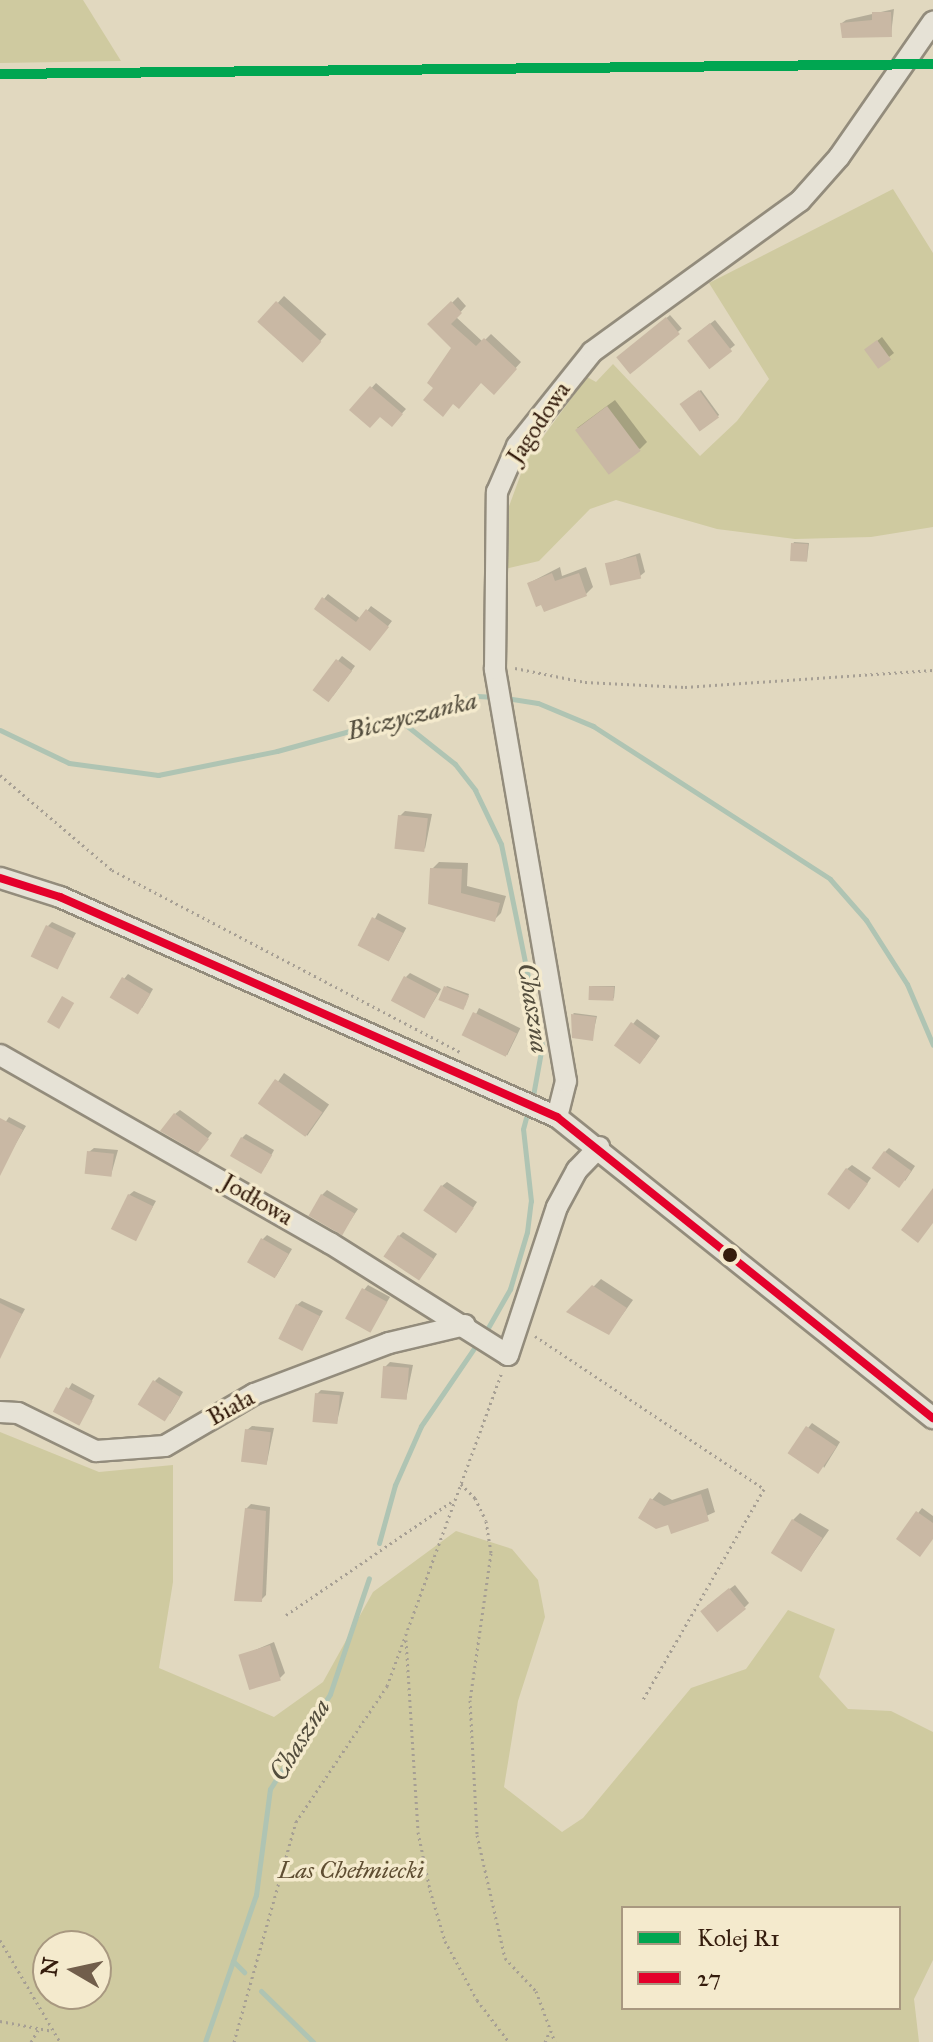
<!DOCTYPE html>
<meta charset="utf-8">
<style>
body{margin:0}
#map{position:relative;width:933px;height:2042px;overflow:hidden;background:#e1d8bf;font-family:"IM FELL Great Primer",serif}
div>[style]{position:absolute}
.green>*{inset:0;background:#cfcaa0}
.shadow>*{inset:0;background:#0003;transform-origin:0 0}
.stream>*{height:5px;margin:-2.5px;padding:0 2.5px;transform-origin:2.5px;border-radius:2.5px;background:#afc4b3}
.building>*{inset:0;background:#c9b8a4;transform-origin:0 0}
.path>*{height:3px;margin-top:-1.5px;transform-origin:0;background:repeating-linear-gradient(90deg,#a69f94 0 2px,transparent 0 6px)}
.roads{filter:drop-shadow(2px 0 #938c7c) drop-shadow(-2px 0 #938c7c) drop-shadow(0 2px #938c7c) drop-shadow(0 -2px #938c7c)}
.minor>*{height:20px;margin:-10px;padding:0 10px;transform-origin:10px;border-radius:10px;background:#e6e2d6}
.bus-1>*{height:8px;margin:-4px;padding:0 4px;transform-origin:4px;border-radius:4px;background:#e4002b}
.rail-1>*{height:10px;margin:-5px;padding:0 5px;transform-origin:5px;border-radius:5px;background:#00a651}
.dots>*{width:22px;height:22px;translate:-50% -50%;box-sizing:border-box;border:4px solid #f4eacd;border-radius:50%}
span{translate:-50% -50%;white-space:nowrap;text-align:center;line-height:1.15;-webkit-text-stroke:7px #f4eacd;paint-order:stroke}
.street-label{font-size:24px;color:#351d0d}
.park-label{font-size:24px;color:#5f4e32;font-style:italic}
.water-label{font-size:26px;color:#534d3d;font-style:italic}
.legend{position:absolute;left:621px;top:1906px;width:280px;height:104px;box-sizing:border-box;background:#f4eacd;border:2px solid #a89880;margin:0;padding:10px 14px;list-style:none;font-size:24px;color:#351d0d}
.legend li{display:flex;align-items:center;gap:16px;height:40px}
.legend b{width:40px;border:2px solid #a89880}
.north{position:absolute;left:32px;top:1930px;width:80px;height:80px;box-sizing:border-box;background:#f4eacd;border:2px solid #a89880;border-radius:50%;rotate:279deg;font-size:22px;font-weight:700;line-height:32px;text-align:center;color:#351d0d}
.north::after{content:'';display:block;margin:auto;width:28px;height:36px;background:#715e4b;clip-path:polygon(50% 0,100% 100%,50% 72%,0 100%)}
</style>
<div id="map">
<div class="green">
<i style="clip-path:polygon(0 0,83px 0,121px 61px,0 63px)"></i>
<i style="clip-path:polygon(893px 189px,933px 253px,933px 527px,871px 537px,795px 539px,717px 529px,616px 500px,590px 509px,539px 561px,505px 569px,502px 553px,508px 509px,526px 460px,587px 377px,596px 382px,613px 364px,700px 456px,737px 421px,769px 379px,709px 283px)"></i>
<i style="clip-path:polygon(evenodd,0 1432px,99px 1472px,173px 1465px,173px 1582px,159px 1668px,274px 1717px,323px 1682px,373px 1592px,456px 1531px,512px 1549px,538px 1580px,545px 1617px,518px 1701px,504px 1787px,562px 1832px,583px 1818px,691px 1688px,746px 1669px,788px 1610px,835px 1629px,819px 1677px,848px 1709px,891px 1711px,933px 1732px,933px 1960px,914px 1999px,919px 2042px,0 2042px,0 1432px,899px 1908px,899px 2008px,623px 2008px,623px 1908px,899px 1908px,0 1432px,96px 1946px,96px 1994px,48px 1994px,48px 1946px,96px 1946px)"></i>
</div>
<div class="shadow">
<i style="clip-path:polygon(894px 9px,891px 35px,842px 23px,846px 20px)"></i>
<i style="left:284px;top:296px;width:57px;height:35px;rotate:42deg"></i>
<i style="clip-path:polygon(458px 297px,466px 306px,456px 317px,483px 342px,491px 334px,521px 362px,494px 392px,481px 380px,436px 388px,453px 348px,430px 324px)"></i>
<i style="left:670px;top:315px;width:18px;height:66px;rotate:49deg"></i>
<i style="clip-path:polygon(715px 320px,735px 345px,730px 349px,694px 336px)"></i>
<i style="clip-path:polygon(882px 337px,894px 353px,889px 357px,871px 346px)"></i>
<i style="clip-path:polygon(376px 383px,406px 409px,392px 424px,380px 414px,352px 410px)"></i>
<i style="left:701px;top:390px;width:31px;height:24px;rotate:54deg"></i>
<i style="clip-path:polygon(615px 400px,647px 442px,640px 449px,577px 428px)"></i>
<i style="clip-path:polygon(794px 542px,809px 543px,807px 560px,793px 544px)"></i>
<i style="clip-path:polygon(640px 553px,645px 572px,640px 576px,607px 564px)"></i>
<i style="clip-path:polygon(560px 567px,562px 576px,586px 567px,593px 587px,586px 594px,529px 583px)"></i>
<i style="clip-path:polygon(328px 594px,361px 619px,371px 606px,392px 621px,374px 644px,324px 599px)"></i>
<i style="clip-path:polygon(342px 656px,355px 666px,333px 696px,338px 661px)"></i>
<i style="clip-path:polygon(405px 811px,432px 814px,425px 849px,400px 816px)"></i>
<i style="clip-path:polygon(439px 862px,468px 863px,467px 886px,506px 896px,501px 913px,494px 920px,430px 903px,432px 869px)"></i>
<i style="left:378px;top:913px;width:32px;height:36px;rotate:28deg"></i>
<i style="clip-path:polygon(52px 922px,76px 933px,57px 967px,48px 926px)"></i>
<i style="clip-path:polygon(410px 973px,441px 989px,425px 1016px,406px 977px)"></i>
<i style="clip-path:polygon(128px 974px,153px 989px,142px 1008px,124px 979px)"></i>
<i style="clip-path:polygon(447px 986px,469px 994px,465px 1006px,446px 987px)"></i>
<i style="clip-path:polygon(591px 986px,615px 986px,614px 998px,612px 999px)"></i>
<i style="left:479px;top:1008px;width:46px;height:30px;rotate:26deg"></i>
<i style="clip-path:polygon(574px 1013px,597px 1016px,592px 1038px,573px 1014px)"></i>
<i style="clip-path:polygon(637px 1019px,660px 1036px,644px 1058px,633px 1024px)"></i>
<i style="left:284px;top:1073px;width:55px;height:38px;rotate:35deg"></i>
<i style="clip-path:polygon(180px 1110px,212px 1133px,202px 1146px,175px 1114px)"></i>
<i style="clip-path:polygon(9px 1117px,26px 1126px,8px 1157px,0 1153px,0 1130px)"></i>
<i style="clip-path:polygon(246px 1134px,274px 1150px,265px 1167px,242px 1138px)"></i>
<i style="clip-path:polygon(94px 1148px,118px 1150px,111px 1175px,89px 1152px)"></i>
<i style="clip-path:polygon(889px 1148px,915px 1166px,905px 1181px,885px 1152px)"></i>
<i style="clip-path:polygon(852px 1165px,871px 1178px,854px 1203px,847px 1169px)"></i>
<i style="clip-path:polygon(447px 1182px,477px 1202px,461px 1226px,442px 1186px)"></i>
<i style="clip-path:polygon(327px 1190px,358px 1209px,342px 1233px,322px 1195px)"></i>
<i style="clip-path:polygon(134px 1191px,156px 1201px,135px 1239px,129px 1195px)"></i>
<i style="clip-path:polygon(403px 1232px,437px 1254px,424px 1273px,399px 1236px)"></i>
<i style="clip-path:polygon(267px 1235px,292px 1249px,276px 1276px,262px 1240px)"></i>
<i style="clip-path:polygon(601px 1279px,633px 1300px,609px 1333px,569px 1312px)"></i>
<i style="clip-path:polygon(368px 1285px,390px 1297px,370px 1330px,364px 1290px)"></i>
<i style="clip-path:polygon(0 1298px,25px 1309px,5px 1345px,0 1343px)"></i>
<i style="clip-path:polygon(302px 1301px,323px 1311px,302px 1349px,297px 1305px)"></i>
<i style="clip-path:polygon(390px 1362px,413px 1365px,406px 1399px,385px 1367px)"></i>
<i style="clip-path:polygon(159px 1377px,183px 1392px,170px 1414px,155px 1381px)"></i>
<i style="left:72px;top:1383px;width:26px;height:33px;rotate:29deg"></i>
<i style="clip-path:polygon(321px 1390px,344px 1392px,337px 1422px,317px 1394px)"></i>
<i style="clip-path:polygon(812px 1423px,840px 1442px,824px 1468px,808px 1428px)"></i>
<i style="clip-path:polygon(252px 1426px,274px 1428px,267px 1462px,247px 1430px)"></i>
<i style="clip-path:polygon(708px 1488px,715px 1512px,673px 1531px,652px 1500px,659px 1492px,672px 1500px)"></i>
<i style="clip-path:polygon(251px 1504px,270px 1507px,266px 1595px,261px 1600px,246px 1509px)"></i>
<i style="clip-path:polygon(922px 1508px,933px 1516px,933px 1538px,899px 1538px)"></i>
<i style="clip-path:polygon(800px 1513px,829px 1530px,802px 1569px,793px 1520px)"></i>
<i style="clip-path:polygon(735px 1585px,749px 1603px,745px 1607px,707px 1606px)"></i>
<i style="clip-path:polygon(274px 1642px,285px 1673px,280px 1678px,241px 1656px)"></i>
</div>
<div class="stream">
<i style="left:506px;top:698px;width:32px;rotate:9deg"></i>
<i style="left:538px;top:703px;width:60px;rotate:22.7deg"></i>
<i style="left:593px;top:726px;width:282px;rotate:32.8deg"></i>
<i style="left:830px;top:879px;width:55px;rotate:48.7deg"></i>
<i style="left:866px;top:920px;width:76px;rotate:57.4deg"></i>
<i style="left:907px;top:984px;width:66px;rotate:66.9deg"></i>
<i style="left:397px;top:718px;width:74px;rotate:38.4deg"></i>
<i style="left:455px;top:764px;width:33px;rotate:52deg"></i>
<i style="left:475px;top:790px;width:60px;rotate:64.3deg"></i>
<i style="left:501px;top:844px;width:206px;rotate:78.5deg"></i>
<i style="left:542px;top:1046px;width:56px;rotate:100.3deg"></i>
<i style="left:0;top:730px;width:76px;rotate:25.6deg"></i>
<i style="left:69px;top:763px;width:90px;rotate:7.7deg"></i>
<i style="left:158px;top:775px;width:121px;rotate:-11.4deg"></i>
<i style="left:277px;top:751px;width:207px;rotate:-15.4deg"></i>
<i style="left:477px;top:696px;width:19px;rotate:3deg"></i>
<i style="left:485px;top:1333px;width:51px;rotate:-60.4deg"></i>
<i style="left:510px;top:1289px;width:59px;rotate:-73.4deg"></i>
<i style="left:527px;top:1232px;width:31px;rotate:-83deg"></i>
<i style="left:531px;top:1201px;width:72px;rotate:-96.3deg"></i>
<i style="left:523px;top:1129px;width:20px;rotate:-75deg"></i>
<i style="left:379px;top:1543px;width:60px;rotate:-74.6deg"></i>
<i style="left:395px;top:1485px;width:64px;rotate:-66.2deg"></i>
<i style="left:421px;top:1426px;width:103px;rotate:-55.7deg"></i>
<i style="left:233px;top:1961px;width:16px;rotate:45deg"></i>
<i style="left:261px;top:1991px;width:73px;rotate:44.4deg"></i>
<i style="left:205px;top:2042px;width:156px;rotate:-70.9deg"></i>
<i style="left:256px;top:1895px;width:107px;rotate:-82.5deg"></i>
<i style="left:270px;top:1789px;width:112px;rotate:-57.7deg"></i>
<i style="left:330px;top:1694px;width:122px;rotate:-71.4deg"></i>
</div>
<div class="building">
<i style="clip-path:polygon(872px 12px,891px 12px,892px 37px,842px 38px,840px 23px,872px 20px)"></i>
<i style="left:276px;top:301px;width:61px;height:28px;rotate:42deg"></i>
<i style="clip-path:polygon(451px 301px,462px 313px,451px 324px,476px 346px,484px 338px,517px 369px,494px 395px,481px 383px,459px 409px,453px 404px,443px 417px,423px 400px,433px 388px,427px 383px,451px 348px,427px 324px)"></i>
<i style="left:666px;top:317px;width:22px;height:64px;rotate:51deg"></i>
<i style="left:710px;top:323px;width:36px;height:29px;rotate:52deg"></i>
<i style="left:877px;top:340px;width:24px;height:16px;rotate:54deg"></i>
<i style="clip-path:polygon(370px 386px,403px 414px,392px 427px,380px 417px,370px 428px,349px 410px)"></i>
<i style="left:699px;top:390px;width:34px;height:24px;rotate:54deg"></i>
<i style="left:607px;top:406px;width:56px;height:40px;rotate:53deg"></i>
<i style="left:791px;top:543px;width:17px;height:18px;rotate:3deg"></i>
<i style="left:636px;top:556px;width:23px;height:32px;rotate:77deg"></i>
<i style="clip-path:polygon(552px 573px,555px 581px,579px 573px,587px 596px,544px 612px,541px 605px,536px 607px,527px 583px)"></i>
<i style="clip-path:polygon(322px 597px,356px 622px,366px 609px,389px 627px,370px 651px,314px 609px)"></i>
<i style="left:336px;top:659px;width:20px;height:39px;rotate:37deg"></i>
<i style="left:398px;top:815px;width:30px;height:34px;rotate:6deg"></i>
<i style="clip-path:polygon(430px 868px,462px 869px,461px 893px,500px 903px,495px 922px,428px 904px)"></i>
<i style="left:372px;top:917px;width:35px;height:32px;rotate:27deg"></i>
<i style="left:46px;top:925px;width:30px;height:35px;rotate:26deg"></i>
<i style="left:404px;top:976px;width:38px;height:28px;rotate:28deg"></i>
<i style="left:122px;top:977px;width:33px;height:24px;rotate:31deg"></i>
<i style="left:444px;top:986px;width:27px;height:15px;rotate:22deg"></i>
<i style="left:589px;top:986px;width:25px;height:14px;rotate:2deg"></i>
<i style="left:62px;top:996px;width:14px;height:30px;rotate:30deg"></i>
<i style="left:473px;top:1012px;width:49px;height:26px;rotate:26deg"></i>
<i style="clip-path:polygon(571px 1014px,596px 1017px,593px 1041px,572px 1038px)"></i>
<i style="left:631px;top:1022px;width:32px;height:29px;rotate:36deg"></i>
<i style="left:275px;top:1079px;width:58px;height:30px;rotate:35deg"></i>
<i style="clip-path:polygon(174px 1113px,209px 1139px,198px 1153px,160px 1131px)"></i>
<i style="clip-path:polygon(0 1118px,23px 1130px,0 1176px)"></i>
<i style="left:241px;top:1137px;width:36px;height:22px;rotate:30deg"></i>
<i style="left:87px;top:1151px;width:27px;height:23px;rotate:6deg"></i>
<i style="left:884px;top:1151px;width:34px;height:21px;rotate:36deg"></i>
<i style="left:846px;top:1168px;width:27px;height:32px;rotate:36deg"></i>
<i style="left:441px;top:1185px;width:40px;height:31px;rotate:35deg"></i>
<i style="clip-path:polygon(933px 1188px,933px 1223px,918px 1243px,901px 1230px)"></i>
<i style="left:128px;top:1194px;width:28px;height:39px;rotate:26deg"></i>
<i style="left:321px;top:1194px;width:39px;height:25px;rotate:30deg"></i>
<i style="left:398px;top:1235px;width:43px;height:26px;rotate:34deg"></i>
<i style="left:261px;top:1238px;width:32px;height:28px;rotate:30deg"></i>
<i style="clip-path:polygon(592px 1285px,627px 1308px,609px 1335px,566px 1312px)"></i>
<i style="left:362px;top:1288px;width:29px;height:35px;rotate:29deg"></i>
<i style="clip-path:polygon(0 1303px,22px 1314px,0 1359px)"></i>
<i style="left:296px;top:1304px;width:27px;height:39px;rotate:27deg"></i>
<i style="left:383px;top:1366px;width:26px;height:32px;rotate:4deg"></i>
<i style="left:153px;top:1380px;width:32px;height:29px;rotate:32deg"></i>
<i style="left:66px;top:1387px;width:30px;height:28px;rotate:28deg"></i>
<i style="left:315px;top:1393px;width:25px;height:29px;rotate:5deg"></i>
<i style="left:806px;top:1426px;width:37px;height:33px;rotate:34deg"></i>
<i style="left:245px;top:1429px;width:26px;height:33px;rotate:7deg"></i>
<i style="clip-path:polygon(701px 1494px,709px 1521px,671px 1534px,668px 1525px,656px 1529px,638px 1518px,650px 1498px,664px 1506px)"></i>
<i style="clip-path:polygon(245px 1508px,266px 1511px,262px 1602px,234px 1601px)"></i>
<i style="clip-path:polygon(916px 1511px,933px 1523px,933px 1539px,920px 1557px,896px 1539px)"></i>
<i style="left:792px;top:1519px;width:36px;height:40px;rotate:32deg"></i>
<i style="left:729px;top:1588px;width:27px;height:37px;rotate:51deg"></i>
<i style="left:270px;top:1645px;width:37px;height:33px;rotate:73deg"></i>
</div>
<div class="path">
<i style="left:515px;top:668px;width:71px;rotate:11.3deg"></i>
<i style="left:585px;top:682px;width:100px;rotate:2.9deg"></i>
<i style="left:685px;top:687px;width:249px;rotate:-3.9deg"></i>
<i style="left:0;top:775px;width:147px;rotate:40.3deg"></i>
<i style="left:112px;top:870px;width:393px;rotate:27.6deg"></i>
<i style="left:535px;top:1336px;width:275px;rotate:33.7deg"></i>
<i style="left:764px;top:1489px;width:245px;rotate:119.9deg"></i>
<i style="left:461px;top:1484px;width:20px;rotate:45deg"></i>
<i style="left:475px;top:1498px;width:25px;rotate:64deg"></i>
<i style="left:486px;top:1521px;width:32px;rotate:81deg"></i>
<i style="left:491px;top:1553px;width:148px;rotate:98.1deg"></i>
<i style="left:470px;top:1700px;width:135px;rotate:87deg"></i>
<i style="left:477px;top:1835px;width:126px;rotate:77.2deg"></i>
<i style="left:505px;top:1958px;width:45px;rotate:46.8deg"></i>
<i style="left:536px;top:1991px;width:54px;rotate:69.6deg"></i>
<i style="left:286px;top:1615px;width:204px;rotate:-34.4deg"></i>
<i style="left:406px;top:1640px;width:192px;rotate:86.4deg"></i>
<i style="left:418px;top:1832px;width:59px;rotate:78.3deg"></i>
<i style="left:430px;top:1890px;width:53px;rotate:73.6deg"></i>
<i style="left:445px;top:1941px;width:67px;rotate:61.5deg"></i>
<i style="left:477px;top:2000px;width:53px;rotate:52.7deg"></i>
<i style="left:0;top:1940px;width:118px;rotate:59.5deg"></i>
<i style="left:0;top:2021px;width:54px;rotate:10.7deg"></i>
<i style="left:31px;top:2042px;width:14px;rotate:-60deg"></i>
<i style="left:234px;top:2042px;width:229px;rotate:-74.3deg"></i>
<i style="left:296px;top:1822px;width:164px;rotate:-56.2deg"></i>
<i style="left:387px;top:1686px;width:335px;rotate:-69.9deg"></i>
<i style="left:545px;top:2042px;width:10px;rotate:-66deg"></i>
</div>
<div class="roads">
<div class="minor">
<i style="left:0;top:878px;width:63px;rotate:17.6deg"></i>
<i style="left:60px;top:897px;width:544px;rotate:23.88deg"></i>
<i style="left:557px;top:1117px;width:482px;rotate:38.7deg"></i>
<i style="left:0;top:1055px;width:380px;rotate:29.7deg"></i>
<i style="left:330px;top:1243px;width:210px;rotate:32.2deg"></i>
<i style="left:508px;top:1355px;width:156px;rotate:-71.7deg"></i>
<i style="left:557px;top:1207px;width:42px;rotate:-61.6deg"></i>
<i style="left:577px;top:1170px;width:32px;rotate:-46deg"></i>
<i style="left:557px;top:1117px;width:37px;rotate:-76deg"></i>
<i style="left:566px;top:1081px;width:418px;rotate:-99.8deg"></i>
<i style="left:495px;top:669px;width:177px;rotate:-89.4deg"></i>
<i style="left:497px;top:492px;width:50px;rotate:-66.5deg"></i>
<i style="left:517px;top:446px;width:120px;rotate:-51.4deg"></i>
<i style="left:592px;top:352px;width:257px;rotate:-36deg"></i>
<i style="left:800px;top:201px;width:59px;rotate:-48.4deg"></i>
<i style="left:839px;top:157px;width:165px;rotate:-55.2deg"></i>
<i style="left:0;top:1412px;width:18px;rotate:3deg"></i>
<i style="left:18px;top:1413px;width:87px;rotate:26deg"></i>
<i style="left:96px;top:1451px;width:69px;rotate:-4.1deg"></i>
<i style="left:165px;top:1446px;width:103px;rotate:-30.3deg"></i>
<i style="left:254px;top:1394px;width:144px;rotate:-20.7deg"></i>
<i style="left:389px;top:1343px;width:78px;rotate:-13.3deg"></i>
</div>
</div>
<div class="bus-1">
<i style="left:0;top:878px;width:63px;rotate:17.6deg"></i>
<i style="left:60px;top:897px;width:544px;rotate:23.88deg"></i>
<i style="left:557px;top:1117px;width:482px;rotate:38.7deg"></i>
</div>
<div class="rail-1">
<i style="left:0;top:74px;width:933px;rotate:-0.61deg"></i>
</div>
<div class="dots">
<i style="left:730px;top:1255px;background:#351d0d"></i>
</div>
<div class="street-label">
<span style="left:539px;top:423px;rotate:-56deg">Jagodowa</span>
<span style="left:257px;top:1200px;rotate:30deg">Jodłowa</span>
<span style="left:231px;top:1408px;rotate:-29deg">Biała</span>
</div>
<div class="park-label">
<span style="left:351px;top:1871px">Las Chełmiecki</span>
</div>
<div class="water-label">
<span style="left:412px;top:716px;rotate:-14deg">Biczyczanka</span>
<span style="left:533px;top:1008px;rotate:81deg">Chaszna</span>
<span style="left:300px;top:1740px;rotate:-58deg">Chaszna</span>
</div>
<ul class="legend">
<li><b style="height:10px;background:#00a651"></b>Kolej R1</li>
<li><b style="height:10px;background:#e4002b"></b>27</li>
</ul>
<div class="north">N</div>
</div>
